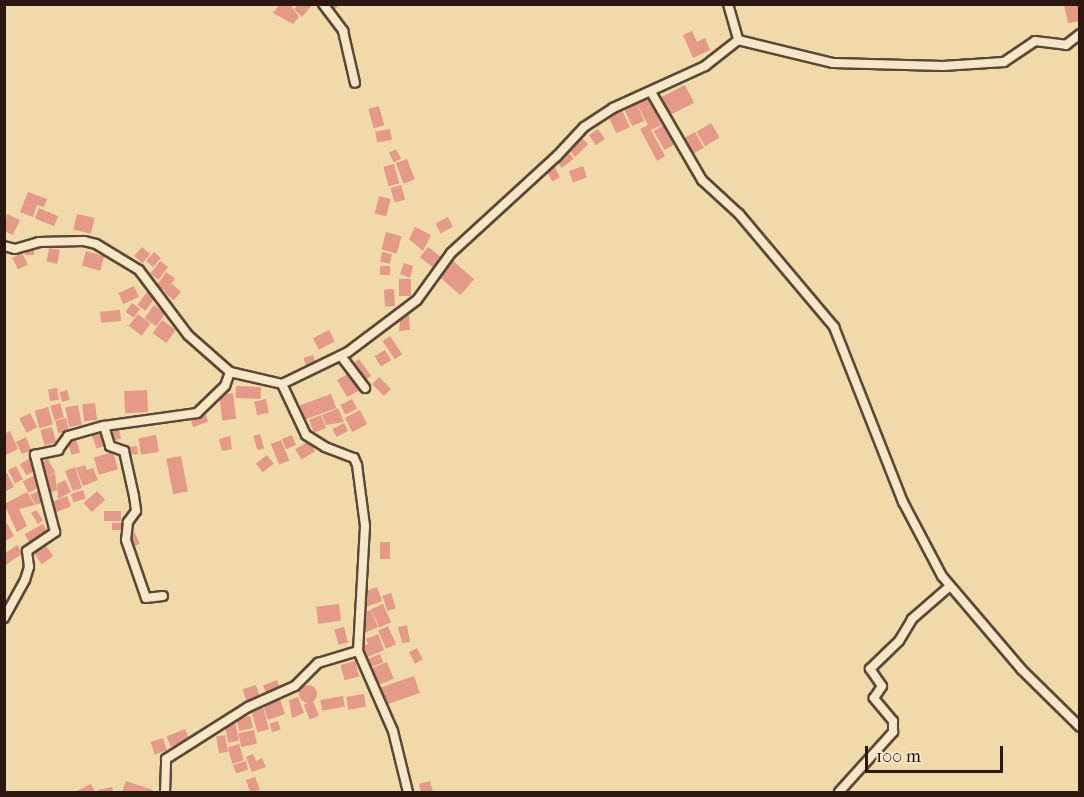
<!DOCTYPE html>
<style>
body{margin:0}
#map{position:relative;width:1084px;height:797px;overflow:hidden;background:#f0daaa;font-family:"IM FELL French Canon",serif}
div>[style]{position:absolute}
.building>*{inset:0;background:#e49989;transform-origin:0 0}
.round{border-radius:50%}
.roads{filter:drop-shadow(2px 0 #5c4836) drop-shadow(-2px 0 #5c4836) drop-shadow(0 2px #5c4836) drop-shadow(0 -2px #5c4836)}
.minor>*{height:8px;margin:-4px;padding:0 4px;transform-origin:4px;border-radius:4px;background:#f5e7c8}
span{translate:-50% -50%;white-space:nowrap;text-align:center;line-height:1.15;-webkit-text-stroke:4.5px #f5e7c8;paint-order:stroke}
.frame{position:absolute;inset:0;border:6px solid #2a170f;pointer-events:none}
.scale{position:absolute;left:865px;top:746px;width:138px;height:27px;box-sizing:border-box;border:3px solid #2a170f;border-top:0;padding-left:8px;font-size:18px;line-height:21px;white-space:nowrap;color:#2a170f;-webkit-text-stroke:4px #f5e7c8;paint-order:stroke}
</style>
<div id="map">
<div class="building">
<i style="clip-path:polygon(280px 4px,290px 4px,299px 17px,293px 24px,273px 13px)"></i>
<i style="clip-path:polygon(298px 4px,313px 4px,302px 17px,294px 9px)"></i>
<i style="clip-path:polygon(327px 4px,340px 4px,333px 11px)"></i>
<i style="clip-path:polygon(1079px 4px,1080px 21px,1068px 23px,1064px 5px)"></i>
<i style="clip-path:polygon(692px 31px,697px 42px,705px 38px,710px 50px,693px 58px,683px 35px)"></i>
<i style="left:685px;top:85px;width:20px;height:27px;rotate:63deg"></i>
<i style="clip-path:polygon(647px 96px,662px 125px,651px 130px,665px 156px,657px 161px,640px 129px,648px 125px,637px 104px,644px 121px,632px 126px,623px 107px)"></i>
<i style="left:379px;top:106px;width:20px;height:11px;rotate:75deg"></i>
<i style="left:621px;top:108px;width:21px;height:15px;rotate:65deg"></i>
<i style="left:711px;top:123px;width:17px;height:17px;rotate:59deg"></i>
<i style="left:664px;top:125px;width:22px;height:12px;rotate:60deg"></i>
<i style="left:390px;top:129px;width:11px;height:15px;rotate:80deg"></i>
<i style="left:598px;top:129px;width:12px;height:11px;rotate:55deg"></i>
<i style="left:695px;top:132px;width:18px;height:17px;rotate:61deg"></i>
<i style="left:579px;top:135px;width:13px;height:18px;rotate:45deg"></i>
<i style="left:396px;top:149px;width:11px;height:8px;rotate:63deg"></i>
<i style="left:567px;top:150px;width:11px;height:15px;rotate:52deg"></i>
<i style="left:407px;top:159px;width:22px;height:12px;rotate:69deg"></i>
<i style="left:394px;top:164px;width:20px;height:11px;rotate:75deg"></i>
<i style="left:553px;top:164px;width:15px;height:9px;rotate:62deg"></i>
<i style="left:583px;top:166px;width:12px;height:15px;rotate:70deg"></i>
<i style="left:401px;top:185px;width:15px;height:11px;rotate:74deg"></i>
<i style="clip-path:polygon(28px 192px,47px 199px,44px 207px,37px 205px,33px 217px,20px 212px)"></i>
<i style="left:379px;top:196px;width:12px;height:18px;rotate:14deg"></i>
<i style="left:39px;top:208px;width:21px;height:11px;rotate:23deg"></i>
<i style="clip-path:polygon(7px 214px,20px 220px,13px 235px,4px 231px)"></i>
<i style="left:77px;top:214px;width:18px;height:16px;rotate:13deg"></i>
<i style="left:448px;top:217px;width:11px;height:14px;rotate:63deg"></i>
<i style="clip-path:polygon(415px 227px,431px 235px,423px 251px,409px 239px)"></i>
<i style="left:386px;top:232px;width:16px;height:18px;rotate:15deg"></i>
<i style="left:142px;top:247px;width:11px;height:12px;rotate:41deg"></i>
<i style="left:428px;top:247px;width:18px;height:13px;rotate:38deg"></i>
<i style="left:25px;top:248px;width:9px;height:7px"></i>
<i style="left:49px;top:248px;width:11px;height:14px;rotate:10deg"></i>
<i style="left:86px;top:251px;width:19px;height:15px;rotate:16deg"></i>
<i style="left:154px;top:252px;width:9px;height:12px;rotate:41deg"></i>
<i style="left:382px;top:252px;width:10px;height:10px;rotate:11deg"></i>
<i style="left:22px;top:253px;width:13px;height:11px;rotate:63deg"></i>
<i style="left:160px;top:261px;width:10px;height:16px;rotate:37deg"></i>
<i style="left:453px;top:261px;width:28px;height:21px;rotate:41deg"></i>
<i style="clip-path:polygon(404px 263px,413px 266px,410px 278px,400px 274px)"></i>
<i style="left:380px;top:266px;width:10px;height:9px"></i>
<i style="left:166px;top:272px;width:11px;height:16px;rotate:34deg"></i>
<i style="left:399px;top:279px;width:12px;height:17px"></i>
<i style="left:172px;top:284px;width:12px;height:11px;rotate:42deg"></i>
<i style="left:134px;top:286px;width:12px;height:17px;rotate:66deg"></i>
<i style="left:394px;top:289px;width:17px;height:10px;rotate:87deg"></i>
<i style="left:147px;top:292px;width:10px;height:16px;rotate:37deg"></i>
<i style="left:132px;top:303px;width:10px;height:11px;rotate:37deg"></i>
<i style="left:154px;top:305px;width:14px;height:16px;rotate:36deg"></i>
<i style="left:120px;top:310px;width:11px;height:20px;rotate:85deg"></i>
<i style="left:138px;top:314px;width:16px;height:15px;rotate:38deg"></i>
<i style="clip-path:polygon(401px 315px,409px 315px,410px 330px,399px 331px)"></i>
<i style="left:162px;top:320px;width:17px;height:16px;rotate:36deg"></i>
<i style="left:329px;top:330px;width:13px;height:18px;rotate:63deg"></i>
<i style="left:390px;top:336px;width:22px;height:9px;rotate:56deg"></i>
<i style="left:385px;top:350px;width:12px;height:12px;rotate:59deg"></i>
<i style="left:313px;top:355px;width:9px;height:10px;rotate:72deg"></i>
<i style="clip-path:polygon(359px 359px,371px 376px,364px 381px,351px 365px)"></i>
<i style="left:351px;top:372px;width:20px;height:16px;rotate:60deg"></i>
<i style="left:379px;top:377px;width:17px;height:10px;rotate:45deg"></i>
<i style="left:236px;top:386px;width:25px;height:12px;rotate:2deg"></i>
<i style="left:57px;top:388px;width:12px;height:9px;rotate:81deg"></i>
<i style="left:67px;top:390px;width:10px;height:8px;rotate:73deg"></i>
<i style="left:147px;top:390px;width:22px;height:23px;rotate:87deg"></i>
<i style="left:233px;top:393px;width:26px;height:14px;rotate:83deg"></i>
<i style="left:331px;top:394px;width:15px;height:33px;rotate:70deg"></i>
<i style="left:266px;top:399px;width:14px;height:12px;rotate:78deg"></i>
<i style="left:352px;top:399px;width:11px;height:13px;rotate:63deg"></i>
<i style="left:60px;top:403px;width:15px;height:10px;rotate:74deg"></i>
<i style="left:95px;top:403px;width:17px;height:13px;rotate:83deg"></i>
<i style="left:78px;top:405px;width:20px;height:13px;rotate:79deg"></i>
<i style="left:48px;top:407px;width:18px;height:14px;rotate:74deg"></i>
<i style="clip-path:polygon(338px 408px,344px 422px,326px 425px,322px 415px)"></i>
<i style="left:360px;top:410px;width:16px;height:17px;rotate:63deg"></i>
<i style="left:30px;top:413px;width:16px;height:12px;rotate:63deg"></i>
<i style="left:205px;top:413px;width:9px;height:16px;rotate:69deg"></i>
<i style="left:321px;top:415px;width:14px;height:13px;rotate:69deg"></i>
<i style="left:66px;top:418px;width:13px;height:11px;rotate:77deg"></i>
<i style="left:344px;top:423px;width:9px;height:13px;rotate:63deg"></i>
<i style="left:118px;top:425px;width:14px;height:11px;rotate:78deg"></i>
<i style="left:52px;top:427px;width:16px;height:12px;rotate:75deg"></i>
<i style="clip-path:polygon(10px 431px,18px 449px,4px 456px,4px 434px)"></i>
<i style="left:101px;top:432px;width:14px;height:10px;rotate:69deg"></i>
<i style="left:260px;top:434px;width:15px;height:7px;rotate:74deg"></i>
<i style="left:156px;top:435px;width:17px;height:18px;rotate:80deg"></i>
<i style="left:292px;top:435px;width:11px;height:11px;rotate:68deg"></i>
<i style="clip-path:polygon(230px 436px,232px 449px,222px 451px,219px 439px)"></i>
<i style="clip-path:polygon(26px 437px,31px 450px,22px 454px,16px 442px)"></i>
<i style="left:76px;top:439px;width:14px;height:9px;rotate:73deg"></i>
<i style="left:281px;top:440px;width:22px;height:11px;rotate:68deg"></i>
<i style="left:309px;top:441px;width:12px;height:16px;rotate:59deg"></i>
<i style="left:137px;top:446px;width:8px;height:10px;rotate:83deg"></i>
<i style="left:113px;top:452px;width:18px;height:20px;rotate:74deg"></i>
<i style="left:267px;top:455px;width:11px;height:14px;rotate:52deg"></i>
<i style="left:181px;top:456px;width:36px;height:15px;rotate:79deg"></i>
<i style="left:30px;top:458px;width:13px;height:12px;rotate:58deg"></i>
<i style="left:48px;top:459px;width:15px;height:10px;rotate:62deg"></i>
<i style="clip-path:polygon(85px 465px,87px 470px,93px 468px,98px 480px,83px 486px,76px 468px)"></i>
<i style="left:16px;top:466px;width:15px;height:9px;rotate:62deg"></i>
<i style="clip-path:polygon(75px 467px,82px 488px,73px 491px,65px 471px)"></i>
<i style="clip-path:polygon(7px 473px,14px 487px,4px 492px,4px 474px)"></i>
<i style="clip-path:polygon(55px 473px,57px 490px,50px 493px,43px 479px)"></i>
<i style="left:37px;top:474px;width:13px;height:16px;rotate:63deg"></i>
<i style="clip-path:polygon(65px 480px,71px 492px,58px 499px,57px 484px)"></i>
<i style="clip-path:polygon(40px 490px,45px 501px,36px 505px,30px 495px)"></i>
<i style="left:83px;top:490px;width:9px;height:13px;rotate:72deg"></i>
<i style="left:97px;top:491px;width:12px;height:18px;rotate:48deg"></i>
<i style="clip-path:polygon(27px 492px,35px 505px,19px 509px,27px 526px,17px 532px,4px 504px)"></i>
<i style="left:67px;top:496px;width:11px;height:17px;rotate:68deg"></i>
<i style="clip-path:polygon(36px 510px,43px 520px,38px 524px,31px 513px)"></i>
<i style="left:121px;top:511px;width:10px;height:17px;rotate:90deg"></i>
<i style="clip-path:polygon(7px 523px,14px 536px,4px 542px,4px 524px)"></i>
<i style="left:112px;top:523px;width:10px;height:7px"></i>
<i style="left:43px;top:524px;width:13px;height:21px;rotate:61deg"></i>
<i style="left:134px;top:531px;width:14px;height:8px;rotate:65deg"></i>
<i style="left:380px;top:542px;width:10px;height:17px"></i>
<i style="left:44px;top:543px;width:16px;height:14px;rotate:55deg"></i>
<i style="clip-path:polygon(17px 545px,23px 553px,6px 565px,4px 554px)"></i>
<i style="left:377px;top:587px;width:15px;height:16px;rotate:70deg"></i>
<i style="left:391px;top:593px;width:16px;height:9px;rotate:72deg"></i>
<i style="left:339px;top:604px;width:17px;height:23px;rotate:83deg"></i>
<i style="left:383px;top:604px;width:20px;height:13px;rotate:66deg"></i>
<i style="clip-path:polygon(371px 610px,378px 627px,365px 633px,360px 614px)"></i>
<i style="clip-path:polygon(407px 625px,410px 642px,402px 643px,398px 627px)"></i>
<i style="left:388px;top:626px;width:20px;height:11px;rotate:66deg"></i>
<i style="left:344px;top:627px;width:16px;height:10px;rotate:75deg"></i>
<i style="clip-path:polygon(378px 634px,384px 650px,365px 658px,360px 647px,368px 644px,366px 639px)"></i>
<i style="left:417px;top:648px;width:13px;height:9px;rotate:63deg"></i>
<i style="left:380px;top:654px;width:9px;height:13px;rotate:69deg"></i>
<i style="left:355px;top:661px;width:16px;height:15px;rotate:75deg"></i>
<i style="left:387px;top:662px;width:18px;height:17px;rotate:68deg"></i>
<i style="left:414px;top:676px;width:18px;height:36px;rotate:71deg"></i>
<i style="left:277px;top:680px;width:11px;height:15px;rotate:68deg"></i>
<i class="round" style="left:299px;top:685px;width:18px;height:18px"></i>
<i style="left:256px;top:685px;width:13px;height:14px;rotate:72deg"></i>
<i style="left:364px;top:694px;width:13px;height:18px;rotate:81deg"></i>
<i style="left:343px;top:696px;width:11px;height:23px;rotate:80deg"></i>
<i style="clip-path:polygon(298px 697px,304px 713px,292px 718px,289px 700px)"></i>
<i style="left:280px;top:699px;width:16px;height:18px;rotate:72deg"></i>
<i style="left:313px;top:701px;width:16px;height:10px;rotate:68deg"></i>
<i style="left:263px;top:707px;width:23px;height:12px;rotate:75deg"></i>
<i style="left:250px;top:716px;width:12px;height:14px;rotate:76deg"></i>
<i style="left:278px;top:721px;width:9px;height:9px;rotate:72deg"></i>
<i style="left:235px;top:722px;width:19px;height:11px;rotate:78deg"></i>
<i style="left:185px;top:729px;width:11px;height:20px;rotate:68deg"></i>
<i style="left:254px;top:730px;width:14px;height:16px;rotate:78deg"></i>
<i style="left:225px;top:735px;width:17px;height:9px;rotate:80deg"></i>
<i style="left:163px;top:738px;width:13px;height:13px;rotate:72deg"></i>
<i style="left:239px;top:744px;width:17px;height:12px;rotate:73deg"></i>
<i style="clip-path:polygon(253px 754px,256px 761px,262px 758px,266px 767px,252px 772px,246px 757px)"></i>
<i style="clip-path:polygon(246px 761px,248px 770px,236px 773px,233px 765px)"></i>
<i style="clip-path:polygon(255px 777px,260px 790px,250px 792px,246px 780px)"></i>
<i style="clip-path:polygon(126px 781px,153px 790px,152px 792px,122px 792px)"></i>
<i style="clip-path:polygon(430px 781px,433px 792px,421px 792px,419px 784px)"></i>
<i style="clip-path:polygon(91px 784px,95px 792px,75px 792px)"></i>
<i style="clip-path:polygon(112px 787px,113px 792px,98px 792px,98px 790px)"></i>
</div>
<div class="roads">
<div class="minor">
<i style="left:323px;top:4px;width:34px;rotate:53deg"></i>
<i style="left:343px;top:31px;width:53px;rotate:77deg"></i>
<i style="left:728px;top:4px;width:37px;rotate:74deg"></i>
<i style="left:651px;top:92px;width:102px;rotate:59.9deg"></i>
<i style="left:702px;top:180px;width:50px;rotate:42.6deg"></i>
<i style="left:739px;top:214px;width:148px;rotate:49.9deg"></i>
<i style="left:834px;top:327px;width:188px;rotate:68.5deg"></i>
<i style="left:903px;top:502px;width:84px;rotate:62.2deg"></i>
<i style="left:942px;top:576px;width:123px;rotate:49.6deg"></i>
<i style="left:1022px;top:670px;width:81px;rotate:44.5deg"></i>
<i style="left:4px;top:246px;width:11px;rotate:15deg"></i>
<i style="left:15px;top:249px;width:25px;rotate:-16deg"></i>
<i style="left:39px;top:242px;width:45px;rotate:-1.3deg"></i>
<i style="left:84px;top:241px;width:12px;rotate:14deg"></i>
<i style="left:96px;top:244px;width:50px;rotate:31.2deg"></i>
<i style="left:139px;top:270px;width:81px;rotate:53deg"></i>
<i style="left:188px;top:335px;width:56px;rotate:41.4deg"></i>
<i style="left:230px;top:372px;width:53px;rotate:13deg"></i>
<i style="left:282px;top:384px;width:73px;rotate:-25.9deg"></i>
<i style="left:348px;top:352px;width:86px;rotate:-37deg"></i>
<i style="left:417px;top:300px;width:58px;rotate:-54.1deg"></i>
<i style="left:451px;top:253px;width:144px;rotate:-42.5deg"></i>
<i style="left:557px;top:156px;width:40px;rotate:-47deg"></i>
<i style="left:584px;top:127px;width:35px;rotate:-33deg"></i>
<i style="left:613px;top:108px;width:101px;rotate:-24.5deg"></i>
<i style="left:705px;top:66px;width:42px;rotate:-38.2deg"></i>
<i style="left:738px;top:40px;width:98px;rotate:13.6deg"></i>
<i style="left:833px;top:63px;width:110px;rotate:1.6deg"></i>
<i style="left:943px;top:66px;width:61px;rotate:-3.8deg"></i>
<i style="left:1004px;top:62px;width:37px;rotate:-34deg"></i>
<i style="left:1035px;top:41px;width:31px;rotate:7deg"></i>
<i style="left:1066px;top:45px;width:18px;rotate:-38deg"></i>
<i style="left:341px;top:356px;width:40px;rotate:53deg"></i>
<i style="left:282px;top:384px;width:56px;rotate:64.8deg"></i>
<i style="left:306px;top:435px;width:22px;rotate:32deg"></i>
<i style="left:325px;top:447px;width:31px;rotate:21deg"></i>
<i style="left:354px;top:458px;width:8px;rotate:67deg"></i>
<i style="left:357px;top:465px;width:62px;rotate:82.5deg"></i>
<i style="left:365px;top:526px;width:125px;rotate:93.2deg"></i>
<i style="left:358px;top:651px;width:87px;rotate:66.4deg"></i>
<i style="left:393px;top:731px;width:63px;rotate:76.2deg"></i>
<i style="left:104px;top:426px;width:21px;rotate:73deg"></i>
<i style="left:110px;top:446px;width:15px;rotate:20deg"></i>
<i style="left:124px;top:451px;width:46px;rotate:77.5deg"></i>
<i style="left:134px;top:496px;width:15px;rotate:82deg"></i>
<i style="left:136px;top:511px;width:14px;rotate:126deg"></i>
<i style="left:128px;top:522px;width:18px;rotate:96deg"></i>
<i style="left:126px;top:540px;width:61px;rotate:71deg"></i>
<i style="left:146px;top:598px;width:17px;rotate:-7deg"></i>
<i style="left:4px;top:618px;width:43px;rotate:-61.1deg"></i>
<i style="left:25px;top:580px;width:14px;rotate:-73deg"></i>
<i style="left:29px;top:567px;width:16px;rotate:-97deg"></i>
<i style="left:27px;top:551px;width:34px;rotate:-34deg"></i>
<i style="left:55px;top:532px;width:80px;rotate:-104.6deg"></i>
<i style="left:35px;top:455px;width:24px;rotate:-12deg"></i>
<i style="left:58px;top:450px;width:17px;rotate:-54deg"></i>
<i style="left:68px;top:436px;width:37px;rotate:-16deg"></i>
<i style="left:104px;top:426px;width:94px;rotate:-8deg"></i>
<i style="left:197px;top:413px;width:39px;rotate:-44deg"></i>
<i style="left:225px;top:386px;width:15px;rotate:-70deg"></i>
<i style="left:165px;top:792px;width:33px;rotate:-88deg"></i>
<i style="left:166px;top:759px;width:97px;rotate:-32.4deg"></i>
<i style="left:248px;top:707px;width:51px;rotate:-24.1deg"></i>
<i style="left:295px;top:686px;width:33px;rotate:-45deg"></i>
<i style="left:318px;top:663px;width:42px;rotate:-16.7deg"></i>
<i style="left:839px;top:792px;width:81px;rotate:-48deg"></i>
<i style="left:893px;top:732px;width:11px;rotate:-90deg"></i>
<i style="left:893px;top:721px;width:30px;rotate:-130deg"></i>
<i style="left:874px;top:698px;width:14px;rotate:-56deg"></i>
<i style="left:882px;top:686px;width:21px;rotate:-125deg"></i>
<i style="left:870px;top:669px;width:40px;rotate:-44deg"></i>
<i style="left:899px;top:641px;width:26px;rotate:-59deg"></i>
<i style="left:912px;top:619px;width:50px;rotate:-41deg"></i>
</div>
</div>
<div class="frame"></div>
<div class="scale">100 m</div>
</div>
